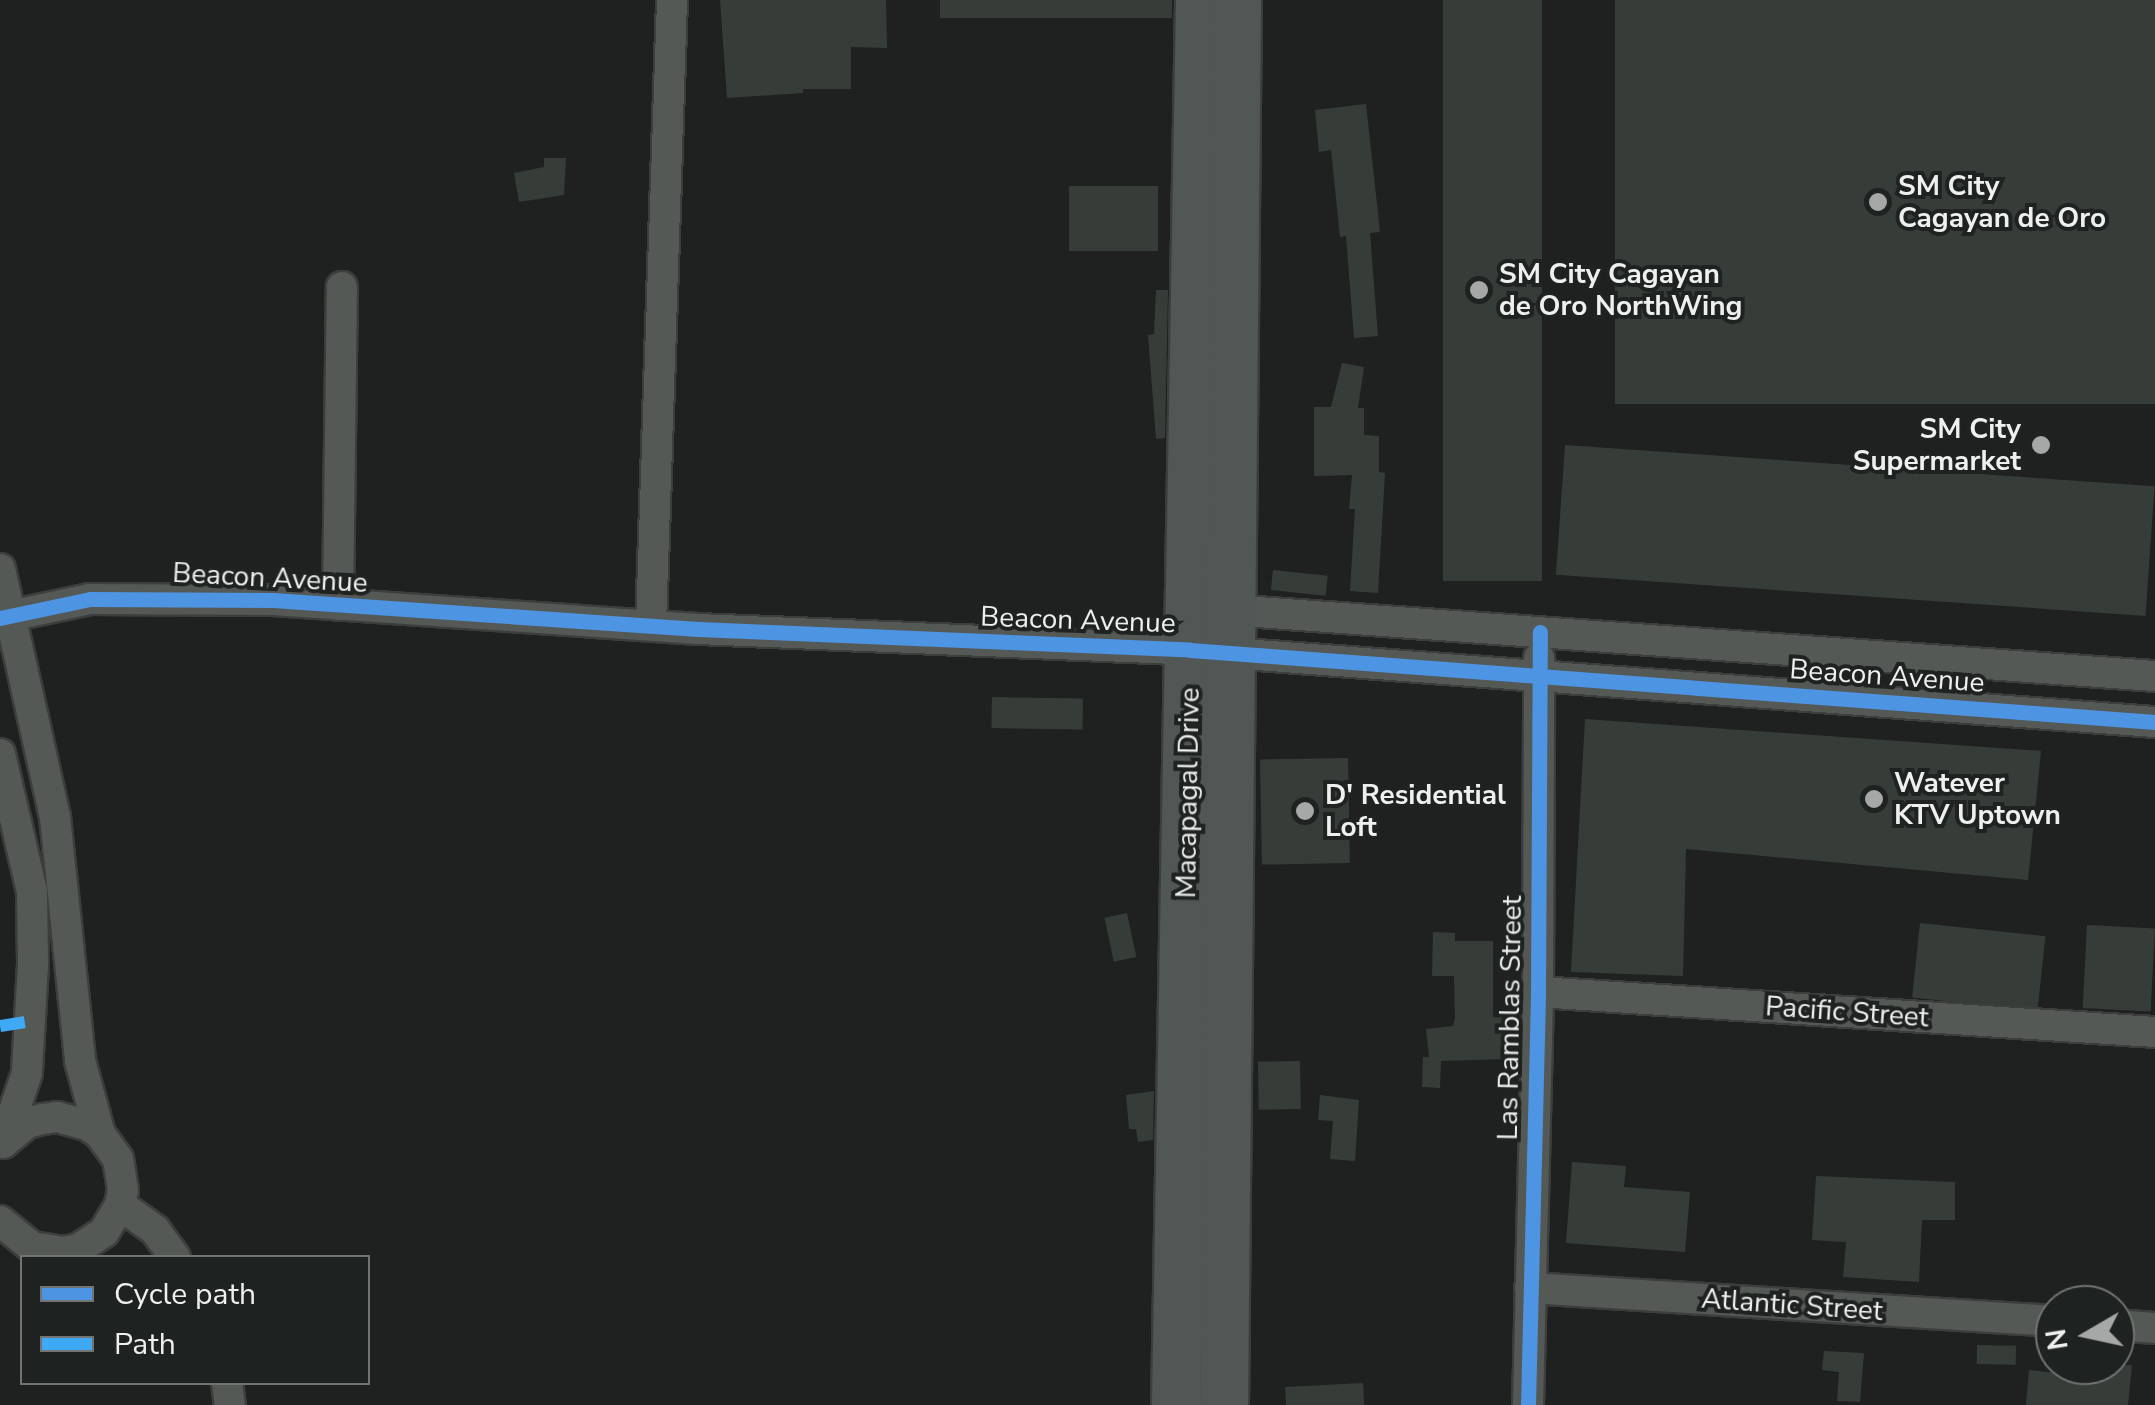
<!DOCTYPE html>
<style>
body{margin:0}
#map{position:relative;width:2155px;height:1405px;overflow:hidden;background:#1f2120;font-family:"Nunito Sans",sans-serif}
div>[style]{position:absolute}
.building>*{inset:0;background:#363d39;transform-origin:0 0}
.roads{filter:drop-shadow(2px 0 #3c3e3d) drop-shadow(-2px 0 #3c3e3d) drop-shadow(0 2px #3c3e3d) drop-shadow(0 -2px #3c3e3d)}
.minor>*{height:30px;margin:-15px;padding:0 15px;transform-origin:15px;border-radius:15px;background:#555956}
.primary>*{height:48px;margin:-24px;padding:0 24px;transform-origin:24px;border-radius:24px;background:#515754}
.quiet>*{height:12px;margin-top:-6px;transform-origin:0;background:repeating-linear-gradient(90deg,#3fa9f5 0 25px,transparent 0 37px)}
.cycleway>*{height:15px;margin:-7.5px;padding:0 7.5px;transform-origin:7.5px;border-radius:7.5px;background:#4d94e3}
.dots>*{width:28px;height:28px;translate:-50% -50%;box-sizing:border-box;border:5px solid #1e2220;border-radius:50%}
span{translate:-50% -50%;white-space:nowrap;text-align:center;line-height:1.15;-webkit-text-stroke:8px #1e2220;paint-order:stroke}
.poi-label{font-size:28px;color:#eef0ef;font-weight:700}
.left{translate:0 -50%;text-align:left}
.right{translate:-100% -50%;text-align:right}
.street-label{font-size:28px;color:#eef0ef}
.legend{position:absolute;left:20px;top:1255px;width:350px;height:130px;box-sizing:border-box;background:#1e2220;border:2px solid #717473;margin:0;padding:12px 18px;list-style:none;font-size:30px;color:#eef0ef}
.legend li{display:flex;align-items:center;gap:20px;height:50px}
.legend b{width:50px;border:2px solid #717473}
.north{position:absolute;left:2035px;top:1285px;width:100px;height:100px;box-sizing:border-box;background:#1e2220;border:2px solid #717473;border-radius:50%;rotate:261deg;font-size:28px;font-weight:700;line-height:40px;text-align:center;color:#eef0ef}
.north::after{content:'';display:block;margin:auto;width:35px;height:45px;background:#a6a8a7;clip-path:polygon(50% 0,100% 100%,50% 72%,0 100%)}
</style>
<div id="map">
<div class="building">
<i style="clip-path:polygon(720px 0,886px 0,887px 48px,851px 47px,851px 89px,803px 89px,803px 93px,727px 98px)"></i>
<i style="left:940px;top:0;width:232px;height:18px"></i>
<i style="left:1443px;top:0;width:99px;height:581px"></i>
<i style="left:1615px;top:0;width:540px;height:404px"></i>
<i style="clip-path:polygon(1366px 104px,1380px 232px,1370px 233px,1378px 336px,1354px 338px,1346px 236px,1340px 237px,1331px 150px,1319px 152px,1315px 110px)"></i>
<i style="clip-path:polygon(544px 158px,566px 158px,564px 195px,519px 202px,514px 173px,544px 167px)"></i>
<i style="left:1069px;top:186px;width:89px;height:65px"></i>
<i style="clip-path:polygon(1156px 290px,1168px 290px,1165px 438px,1156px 439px,1148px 335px,1154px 334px)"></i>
<i style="clip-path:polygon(1342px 363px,1364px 367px,1358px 408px,1364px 408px,1364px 435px,1379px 436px,1379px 472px,1385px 473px,1378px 593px,1350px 591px,1355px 509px,1349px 509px,1352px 475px,1314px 476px,1314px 407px,1331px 407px)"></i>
<i style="left:1565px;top:445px;width:591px;height:130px;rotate:4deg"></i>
<i style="left:1273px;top:570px;width:55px;height:20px;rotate:6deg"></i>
<i style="left:992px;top:697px;width:91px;height:31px;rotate:1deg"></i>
<i style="clip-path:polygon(1585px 719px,2041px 751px,2028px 880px,1686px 849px,1683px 976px,1571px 972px)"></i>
<i style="left:1348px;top:758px;width:105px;height:88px;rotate:89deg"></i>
<i style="left:1127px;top:913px;width:45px;height:23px;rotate:78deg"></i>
<i style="left:1920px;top:923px;width:126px;height:75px;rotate:6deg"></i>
<i style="left:2087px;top:925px;width:68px;height:83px;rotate:3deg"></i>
<i style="clip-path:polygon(1433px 932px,1455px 933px,1455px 941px,1493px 941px,1493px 1017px,1514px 1017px,1515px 1036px,1506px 1037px,1506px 1059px,1441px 1061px,1440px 1088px,1422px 1087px,1423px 1057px,1429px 1057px,1426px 1029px,1453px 1026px,1455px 1018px,1454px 976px,1432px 976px)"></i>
<i style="left:1300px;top:1061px;width:48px;height:42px;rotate:89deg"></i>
<i style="clip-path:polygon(1154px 1091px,1153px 1140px,1138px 1142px,1136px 1129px,1129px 1129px,1126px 1095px)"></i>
<i style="clip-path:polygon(1320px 1095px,1359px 1100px,1355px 1161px,1330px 1159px,1333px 1121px,1318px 1120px)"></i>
<i style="clip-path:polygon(1572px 1162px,1626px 1166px,1624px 1187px,1690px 1192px,1685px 1252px,1566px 1243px)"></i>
<i style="clip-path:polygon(1816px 1176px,1955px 1182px,1955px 1220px,1922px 1220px,1919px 1282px,1843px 1277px,1846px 1242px,1812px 1240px)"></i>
<i style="left:1977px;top:1345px;width:39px;height:19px;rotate:1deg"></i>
<i style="clip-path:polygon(1824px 1351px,1864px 1353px,1860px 1402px,1837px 1401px,1839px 1372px,1822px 1370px)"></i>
<i style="clip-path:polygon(2066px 1365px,2132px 1365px,2128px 1405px,2026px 1405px,2029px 1370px,2066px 1374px)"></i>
<i style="left:1363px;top:1383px;width:22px;height:78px;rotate:87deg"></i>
</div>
<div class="roads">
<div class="minor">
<i style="left:0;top:569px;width:254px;rotate:77.5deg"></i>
<i style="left:55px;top:817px;width:245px;rotate:84.1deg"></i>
<i style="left:80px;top:1061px;width:76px;rotate:74.7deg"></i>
<i style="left:338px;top:605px;width:318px;rotate:-89.3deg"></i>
<i style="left:1215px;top:609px;width:942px;rotate:4.08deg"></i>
<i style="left:0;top:618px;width:92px;rotate:-11.9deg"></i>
<i style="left:90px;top:599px;width:183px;rotate:0.3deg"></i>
<i style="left:273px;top:600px;width:426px;rotate:3.9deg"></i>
<i style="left:698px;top:629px;width:492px;rotate:2.4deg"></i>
<i style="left:1190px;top:650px;width:968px;rotate:4.27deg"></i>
<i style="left:651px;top:624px;width:624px;rotate:-88.07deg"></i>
<i style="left:0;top:754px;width:141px;rotate:76.9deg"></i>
<i style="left:32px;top:891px;width:73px;rotate:89.2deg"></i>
<i style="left:33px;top:964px;width:109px;rotate:93.2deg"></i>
<i style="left:27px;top:1073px;width:74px;rotate:108.9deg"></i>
<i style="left:1538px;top:992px;width:618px;rotate:3.71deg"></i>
<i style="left:120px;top:1205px;width:43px;rotate:35.5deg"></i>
<i style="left:155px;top:1230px;width:34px;rotate:54deg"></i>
<i style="left:0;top:1221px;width:41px;rotate:39.1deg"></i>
<i style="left:32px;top:1247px;width:31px;rotate:9deg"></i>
<i style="left:63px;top:1252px;width:15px;rotate:-11deg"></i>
<i style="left:78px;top:1249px;width:31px;rotate:-33deg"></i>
<i style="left:104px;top:1232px;width:31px;rotate:-59deg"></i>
<i style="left:120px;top:1205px;width:15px;rotate:-79deg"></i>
<i style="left:123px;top:1190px;width:31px;rotate:-99deg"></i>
<i style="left:118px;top:1159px;width:31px;rotate:-126deg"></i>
<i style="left:100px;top:1134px;width:16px;rotate:-145deg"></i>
<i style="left:87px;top:1125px;width:31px;rotate:-165deg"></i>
<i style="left:57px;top:1117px;width:15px;rotate:172deg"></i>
<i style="left:42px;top:1119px;width:16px;rotate:165deg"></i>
<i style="left:27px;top:1123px;width:30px;rotate:140deg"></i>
<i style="left:1530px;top:1288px;width:526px;rotate:3.6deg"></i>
<i style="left:2115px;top:1325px;width:40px;rotate:4.3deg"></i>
<i style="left:227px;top:1382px;width:23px;rotate:83deg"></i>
<i style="left:1528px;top:1405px;width:413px;rotate:-88.6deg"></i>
<i style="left:1538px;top:992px;width:334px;rotate:-89.8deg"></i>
</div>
<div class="primary">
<i style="left:1176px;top:1405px;width:1405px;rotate:-89.02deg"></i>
<i style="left:1224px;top:1405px;width:1405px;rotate:-89.47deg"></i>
</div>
</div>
<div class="quiet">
<i style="left:0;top:1026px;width:32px;rotate:-9deg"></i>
</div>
<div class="cycleway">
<i style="left:0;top:618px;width:92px;rotate:-11.9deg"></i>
<i style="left:90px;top:599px;width:183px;rotate:0.3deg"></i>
<i style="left:273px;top:600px;width:426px;rotate:3.9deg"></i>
<i style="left:698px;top:629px;width:492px;rotate:2.4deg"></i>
<i style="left:1190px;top:650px;width:968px;rotate:4.27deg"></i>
<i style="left:1528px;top:1405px;width:413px;rotate:-88.6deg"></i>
<i style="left:1538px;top:992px;width:360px;rotate:-89.7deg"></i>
</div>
<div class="dots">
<i style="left:1878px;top:202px;background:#a6a8a7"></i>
<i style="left:1479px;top:290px;background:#a6a8a7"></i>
<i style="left:2041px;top:445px;background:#a6a8a7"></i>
<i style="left:1874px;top:799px;background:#a6a8a7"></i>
<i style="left:1305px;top:811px;background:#a6a8a7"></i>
</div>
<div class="poi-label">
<span class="left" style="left:1898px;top:202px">SM City<br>Cagayan de Oro</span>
<span class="left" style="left:1499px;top:290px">SM City Cagayan<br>de Oro NorthWing</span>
<span class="right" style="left:2021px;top:445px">SM City<br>Supermarket</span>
<span class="left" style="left:1894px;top:799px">Watever<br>KTV Uptown</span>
<span class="left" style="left:1325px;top:811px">D' Residential<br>Loft</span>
</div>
<div class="street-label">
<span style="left:270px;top:578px;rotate:3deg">Beacon Avenue</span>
<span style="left:1078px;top:620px;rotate:2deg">Beacon Avenue</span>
<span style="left:1887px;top:676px;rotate:4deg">Beacon Avenue</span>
<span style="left:1188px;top:793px;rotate:-89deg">Macapagal Drive</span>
<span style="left:1847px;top:1012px;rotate:4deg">Pacific Street</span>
<span style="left:1510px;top:1018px;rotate:-89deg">Las Ramblas Street</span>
<span style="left:1792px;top:1305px;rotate:4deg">Atlantic Street</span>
</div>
<ul class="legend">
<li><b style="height:12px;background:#4d94e3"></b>Cycle path</li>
<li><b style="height:12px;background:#3fa9f5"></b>Path</li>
</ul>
<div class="north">N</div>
</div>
